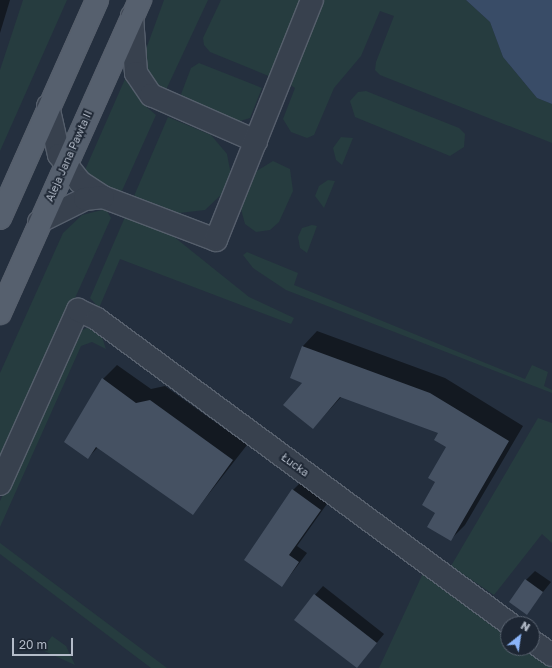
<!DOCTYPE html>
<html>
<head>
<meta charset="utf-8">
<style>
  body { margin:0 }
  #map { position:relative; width:552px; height:668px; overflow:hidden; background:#242f3e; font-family:"Golos Text",sans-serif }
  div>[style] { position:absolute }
  .green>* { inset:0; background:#263c3f }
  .water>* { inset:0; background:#394c67 }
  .shadow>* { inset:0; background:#0007 }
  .building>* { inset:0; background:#455162 }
  .roads { filter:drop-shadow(1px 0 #565f6c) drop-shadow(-1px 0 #565f6c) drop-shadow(0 1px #565f6c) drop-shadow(0 -1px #565f6c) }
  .minor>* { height:22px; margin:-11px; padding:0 11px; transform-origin:11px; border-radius:11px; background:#38414e }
  .major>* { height:22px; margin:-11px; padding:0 11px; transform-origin:11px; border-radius:11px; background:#56606e }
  span { translate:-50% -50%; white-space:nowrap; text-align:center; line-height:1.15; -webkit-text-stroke:3.5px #1d2633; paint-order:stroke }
  .street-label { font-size:11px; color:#b4bcc9 }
  .north { position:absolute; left:500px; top:616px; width:40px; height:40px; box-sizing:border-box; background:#1d2633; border:1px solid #59626f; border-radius:50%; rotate:30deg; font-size:11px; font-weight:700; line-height:16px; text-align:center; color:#b4bcc9 }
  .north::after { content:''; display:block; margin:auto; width:14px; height:18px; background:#8ab4f8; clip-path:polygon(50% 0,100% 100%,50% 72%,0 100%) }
  .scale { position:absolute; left:12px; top:638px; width:61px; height:18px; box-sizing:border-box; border:2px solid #b4bcc9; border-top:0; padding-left:5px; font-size:12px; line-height:14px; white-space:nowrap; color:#b4bcc9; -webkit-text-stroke:3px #1d2633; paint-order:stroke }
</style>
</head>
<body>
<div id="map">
  <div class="green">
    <div style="clip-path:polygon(23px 0,67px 0,0 151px,0 70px)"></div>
    <div style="clip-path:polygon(164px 0,208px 0,165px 92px,146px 72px,145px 52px)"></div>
    <div style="clip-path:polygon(221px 0,303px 0,271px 77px,210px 52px,204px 45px,203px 38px)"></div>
    <div style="clip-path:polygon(323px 0,466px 0,490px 22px,503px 57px,537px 98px,552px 104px,552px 143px,380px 75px,375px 70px,376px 62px,394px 16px,380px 11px,361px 56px,334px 88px,314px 135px,307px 138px,291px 132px,283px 119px,295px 88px,289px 84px)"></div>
    <div style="clip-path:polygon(199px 63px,262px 88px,250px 118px,237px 122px,180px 97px,191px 68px)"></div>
    <div style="clip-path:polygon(125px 79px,142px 103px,156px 115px,121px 193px,92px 180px,85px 170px)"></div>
    <div style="clip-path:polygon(366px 91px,459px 128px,465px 134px,464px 147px,450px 156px,355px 117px,350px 101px,358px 92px)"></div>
    <div style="clip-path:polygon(168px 117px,211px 135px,227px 154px,231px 175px,223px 193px,205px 210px,179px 213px,134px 196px)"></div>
    <div style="clip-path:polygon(341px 137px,353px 138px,342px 165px,336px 160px,333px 148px)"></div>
    <div style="clip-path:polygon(273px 161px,290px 169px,293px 191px,279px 222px,270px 230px,256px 232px,245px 224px,241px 209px,255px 172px)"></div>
    <div style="clip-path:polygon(328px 180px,335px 181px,324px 208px,315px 196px,319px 186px)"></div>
    <div style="clip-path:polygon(106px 209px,111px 218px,0 465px,0 373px,63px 233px,82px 215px)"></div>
    <div style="clip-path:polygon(125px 217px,173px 236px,249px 297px,294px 318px,291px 324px,120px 259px,99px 308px,90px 298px)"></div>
    <div style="clip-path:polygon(312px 225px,317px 226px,307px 253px,300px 248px,298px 237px,302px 228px)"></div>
    <div style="clip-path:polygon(247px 252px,298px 273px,294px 285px,525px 379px,532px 365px,548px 372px,544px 386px,552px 390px,552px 393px,286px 290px,253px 268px,243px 255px)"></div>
    <div style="clip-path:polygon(90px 326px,101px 334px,106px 349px,92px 342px,81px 346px,0 527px,0 501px,74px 335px)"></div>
    <div style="clip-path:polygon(538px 418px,552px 423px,552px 543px,542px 534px,494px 595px,451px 566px)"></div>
    <div style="clip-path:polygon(0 543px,167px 668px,151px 668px,0 554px)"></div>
    <div style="clip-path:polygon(424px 571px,508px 632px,508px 648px,531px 648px,552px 663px,552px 668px,379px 668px)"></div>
    <div style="clip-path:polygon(52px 636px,66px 646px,75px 665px,42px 650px)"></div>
  </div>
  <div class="water">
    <div style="clip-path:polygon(466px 0,552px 0,552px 104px,537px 98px,503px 57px,490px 22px)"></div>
  </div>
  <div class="shadow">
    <div style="clip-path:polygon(0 0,10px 0,0 33px)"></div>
    <div style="clip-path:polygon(317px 331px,445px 378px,523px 426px,465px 525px,451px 539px,436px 512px,437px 482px,448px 447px,440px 432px,342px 396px,313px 428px,303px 382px,291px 378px,303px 346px)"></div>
    <div style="clip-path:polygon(117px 365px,151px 389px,165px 386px,247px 445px,193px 514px,98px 447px,88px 458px,103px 379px)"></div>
    <div style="clip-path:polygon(302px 481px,329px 501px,297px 546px,307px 553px,282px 586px,293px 490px)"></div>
    <div style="clip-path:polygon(535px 571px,551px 582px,526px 613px,526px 580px)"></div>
    <div style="clip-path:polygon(323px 586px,384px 634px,357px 667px,315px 595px)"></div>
  </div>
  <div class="building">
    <div style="clip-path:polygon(302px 346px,430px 393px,509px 441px,451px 541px,427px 527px,435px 513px,422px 505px,435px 482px,428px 478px,446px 447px,434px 440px,438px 433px,340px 397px,313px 429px,283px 405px,302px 383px,290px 378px)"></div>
    <div style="clip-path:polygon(102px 378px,136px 403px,150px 400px,233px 460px,193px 515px,96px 447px,88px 459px,64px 442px)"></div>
    <div style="clip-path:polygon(292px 489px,321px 510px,289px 555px,299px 562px,282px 587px,244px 560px)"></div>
    <div style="clip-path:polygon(525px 579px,543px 592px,527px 615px,509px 602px)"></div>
    <div style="clip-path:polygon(314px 594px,377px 643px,357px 668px,294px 620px)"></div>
  </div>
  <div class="roads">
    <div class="minor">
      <div style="left:132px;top:16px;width:57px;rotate:86deg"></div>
      <div style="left:136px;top:73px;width:27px;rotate:56deg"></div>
      <div style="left:151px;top:95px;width:115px;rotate:23.7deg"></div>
      <div style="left:48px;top:106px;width:50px;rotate:77.3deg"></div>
      <div style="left:59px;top:155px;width:34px;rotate:52deg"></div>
      <div style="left:80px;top:182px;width:27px;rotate:33deg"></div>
      <div style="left:103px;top:197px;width:121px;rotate:20.8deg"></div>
      <div style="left:216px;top:240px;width:258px;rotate:-68.2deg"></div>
      <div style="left:39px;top:222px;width:51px;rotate:-26.6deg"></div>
      <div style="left:85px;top:199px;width:18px;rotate:-6deg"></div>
      <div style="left:0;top:484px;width:191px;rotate:-65.9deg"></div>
      <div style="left:78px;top:310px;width:21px;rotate:25deg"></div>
      <div style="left:97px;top:319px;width:513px;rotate:36.45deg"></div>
      <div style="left:532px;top:641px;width:24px;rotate:35deg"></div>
    </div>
    <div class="major">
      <div style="left:0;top:218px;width:239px;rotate:-66deg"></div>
      <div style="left:0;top:313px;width:343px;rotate:-65.9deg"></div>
    </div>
  </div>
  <div class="street-label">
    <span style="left:69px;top:156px;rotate:-66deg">Aleja Jana Pawła II</span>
    <span style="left:295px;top:465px;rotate:36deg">Łucka</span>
  </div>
  <div class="north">N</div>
  <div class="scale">20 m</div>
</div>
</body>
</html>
